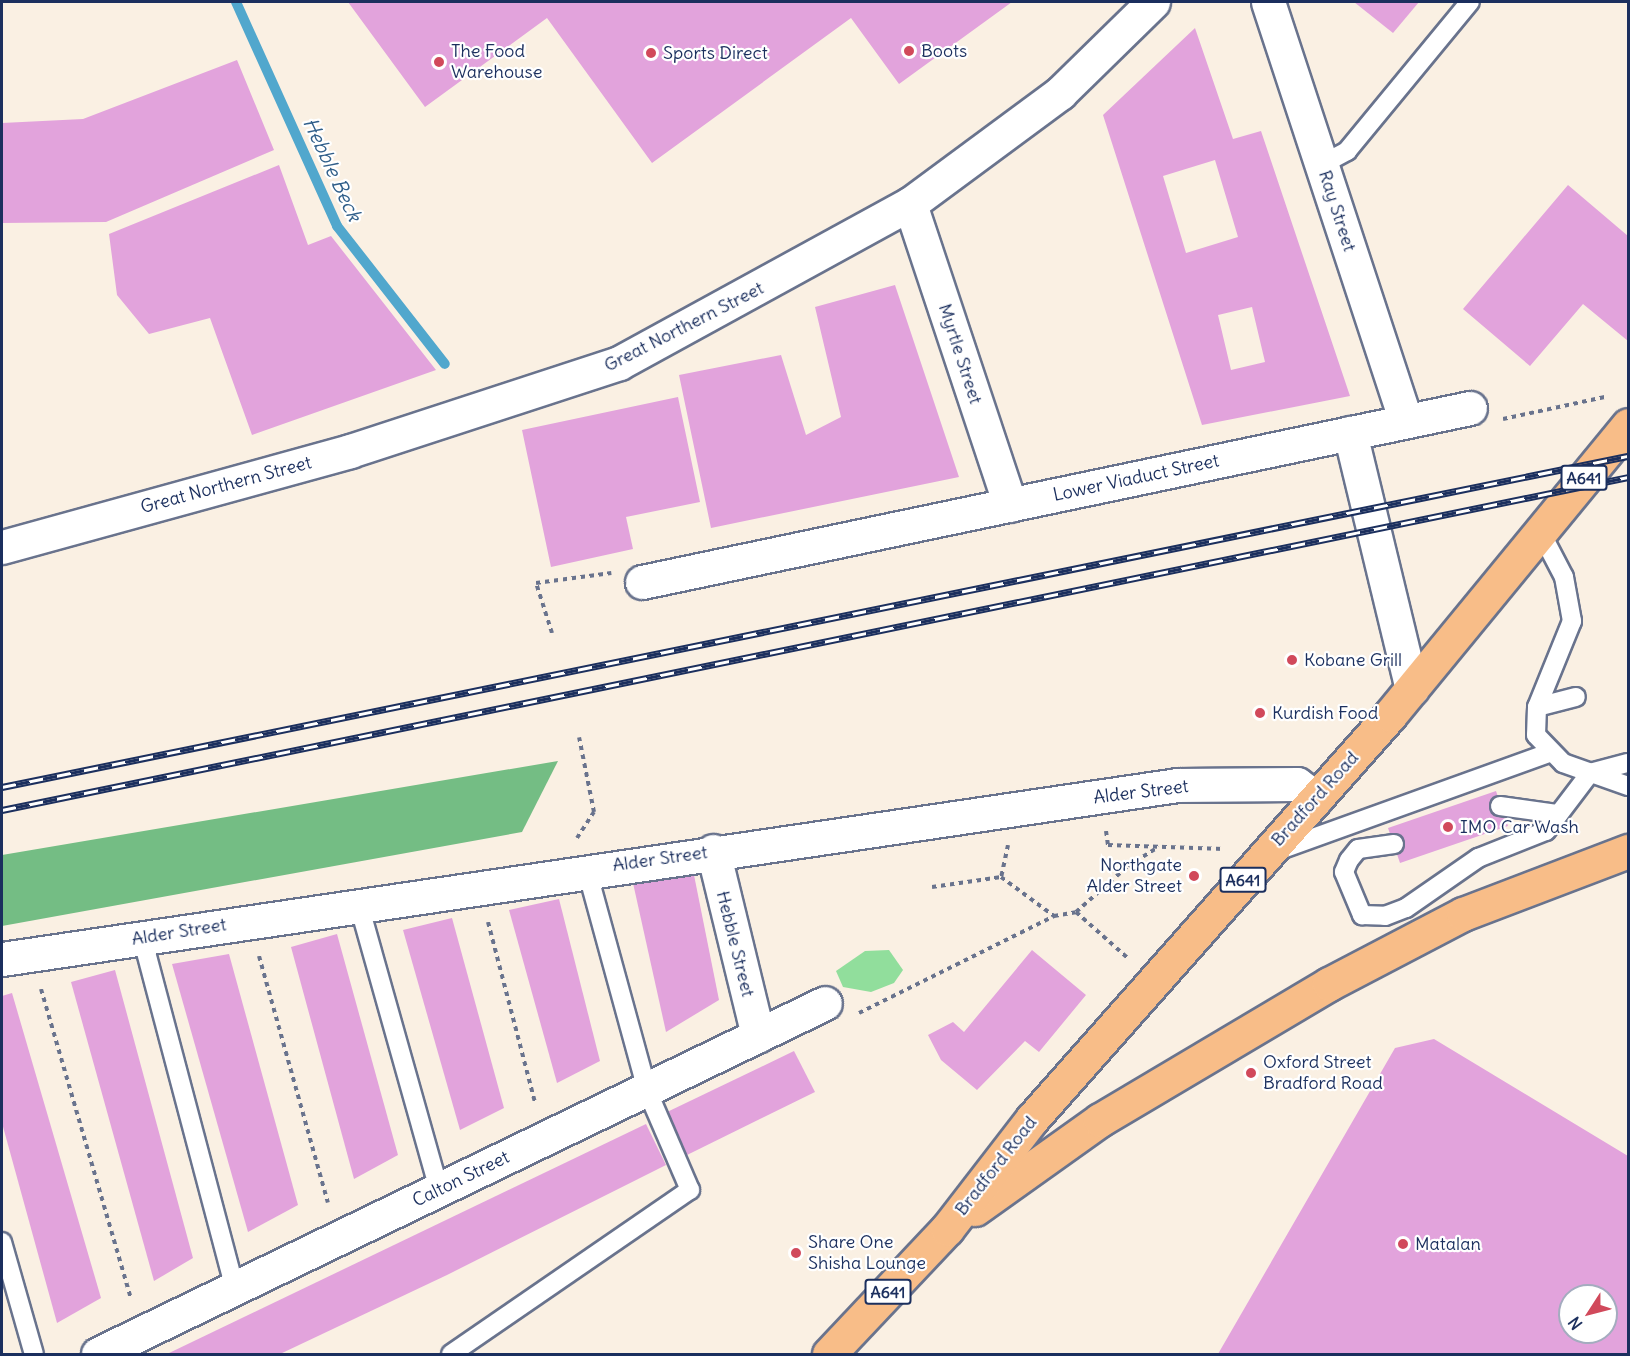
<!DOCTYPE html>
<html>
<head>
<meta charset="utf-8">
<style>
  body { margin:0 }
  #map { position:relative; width:1630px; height:1356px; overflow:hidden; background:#faf0e3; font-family:Delius,sans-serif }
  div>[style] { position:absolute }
  .green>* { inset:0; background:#91de9c }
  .forest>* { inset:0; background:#74bd84 }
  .stream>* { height:10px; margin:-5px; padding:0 5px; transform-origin:5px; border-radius:5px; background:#51a7cd }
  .building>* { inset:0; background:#e2a3dc }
  .path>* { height:4px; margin-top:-2px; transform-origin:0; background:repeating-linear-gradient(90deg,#69738d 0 4.5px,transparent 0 9px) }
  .roads { filter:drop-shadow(2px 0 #69738d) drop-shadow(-2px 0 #69738d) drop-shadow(0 2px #69738d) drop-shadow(0 -2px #69738d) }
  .service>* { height:18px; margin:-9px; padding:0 9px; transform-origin:9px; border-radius:9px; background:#fff }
  .minor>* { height:33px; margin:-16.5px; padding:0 16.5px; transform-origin:16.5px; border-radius:16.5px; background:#fff }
  .primary>* { height:33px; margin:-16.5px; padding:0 16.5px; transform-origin:16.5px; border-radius:16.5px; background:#f8bd88 }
  .rail>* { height:7px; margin-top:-3.5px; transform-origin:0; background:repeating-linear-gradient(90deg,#fff 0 14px,#1b2f5e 0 28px); box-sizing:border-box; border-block:2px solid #1b2f5e }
  .dots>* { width:16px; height:16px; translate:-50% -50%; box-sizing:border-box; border:3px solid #fff; border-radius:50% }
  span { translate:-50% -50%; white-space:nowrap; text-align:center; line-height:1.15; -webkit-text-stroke:4.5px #fff; paint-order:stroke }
  .shield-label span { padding:2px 4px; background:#fff; border:2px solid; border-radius:4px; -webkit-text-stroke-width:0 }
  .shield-label { font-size:16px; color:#1b2f5e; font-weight:700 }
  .poi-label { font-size:18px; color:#1b2f5e }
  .left { translate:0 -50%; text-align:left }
  .right { translate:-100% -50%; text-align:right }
  .street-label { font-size:18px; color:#1b2f5e }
  .water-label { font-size:20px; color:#315f8a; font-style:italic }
  .frame { position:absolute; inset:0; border:3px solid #1b2f5e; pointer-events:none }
  .north { position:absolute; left:1558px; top:1284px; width:60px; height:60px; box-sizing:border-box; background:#fff; border:2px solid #a4acbf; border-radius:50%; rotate:234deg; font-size:16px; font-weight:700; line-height:24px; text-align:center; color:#1b2f5e }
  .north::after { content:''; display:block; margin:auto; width:21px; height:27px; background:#d1495b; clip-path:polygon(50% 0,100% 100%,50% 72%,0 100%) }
</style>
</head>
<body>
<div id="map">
  <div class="green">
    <div style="clip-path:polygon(889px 950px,903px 970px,894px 983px,871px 992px,843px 987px,836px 971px,865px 951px)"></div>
  </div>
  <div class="forest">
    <div style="clip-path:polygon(558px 761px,522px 832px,2px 926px,2px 855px)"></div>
  </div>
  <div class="stream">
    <div style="left:236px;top:2px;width:246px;rotate:65.7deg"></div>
    <div style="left:337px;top:226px;width:175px;rotate:52deg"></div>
  </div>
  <div class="building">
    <div style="clip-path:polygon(348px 2px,1012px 2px,899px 84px,851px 18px,652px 163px,547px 18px,425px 107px)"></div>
    <div style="clip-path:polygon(1354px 2px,1419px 2px,1393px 33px)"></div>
    <div style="clip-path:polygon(evenodd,1195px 28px,1233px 139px,1261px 131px,1350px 396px,1202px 425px,1103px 115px,1195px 28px,1215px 160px,1238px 237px,1186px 253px,1163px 176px,1215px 160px,1195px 28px,1252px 307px,1265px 362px,1231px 370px,1218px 315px,1252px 307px)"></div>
    <div style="clip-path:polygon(237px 60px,274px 150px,106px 222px,2px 223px,2px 123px,83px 119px)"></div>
    <div style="clip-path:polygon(279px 165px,308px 245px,331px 236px,436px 370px,252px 435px,210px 318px,149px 334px,117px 295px,109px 234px)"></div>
    <div style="clip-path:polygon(1568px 185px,1628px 236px,1628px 341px,1583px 304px,1530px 366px,1463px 309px)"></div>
    <div style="clip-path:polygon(895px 285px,959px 477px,711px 528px,679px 375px,781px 355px,806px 435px,841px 417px,815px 307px)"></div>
    <div style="clip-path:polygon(678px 397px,700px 502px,626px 517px,633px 549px,551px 567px,522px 430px)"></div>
    <div style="clip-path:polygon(1496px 791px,1508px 826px,1400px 863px,1388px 828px)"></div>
    <div style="clip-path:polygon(693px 870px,719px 1000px,666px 1032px,633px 883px)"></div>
    <div style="clip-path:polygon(559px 899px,600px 1061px,557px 1083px,509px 910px)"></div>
    <div style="clip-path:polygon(452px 918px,504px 1108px,460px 1130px,403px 930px)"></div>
    <div style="clip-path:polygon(337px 934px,398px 1155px,354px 1179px,291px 947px)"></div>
    <div style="clip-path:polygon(1032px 950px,1086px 995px,1039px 1052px,1025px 1041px,977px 1090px,941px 1060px,928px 1035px,953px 1022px,964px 1032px)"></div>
    <div style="clip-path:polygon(229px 954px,298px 1205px,248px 1232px,172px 964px)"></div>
    <div style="clip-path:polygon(115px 970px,193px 1258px,154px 1281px,71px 982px)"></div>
    <div style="clip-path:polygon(12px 993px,101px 1298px,57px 1323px,2px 1123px,2px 996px)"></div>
    <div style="clip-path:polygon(evenodd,1434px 1039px,1628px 1156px,1628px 1354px,1218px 1354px,1395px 1048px,1434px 1039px,1570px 1296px,1606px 1296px,1606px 1332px,1570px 1332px,1570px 1296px)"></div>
    <div style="clip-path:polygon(794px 1051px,815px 1092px,687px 1155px,665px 1113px)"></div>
    <div style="clip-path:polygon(646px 1124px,666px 1165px,447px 1275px,280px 1354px,167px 1354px)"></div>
  </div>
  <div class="path">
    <div style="left:1503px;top:419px;width:104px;rotate:-12.2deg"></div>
    <div style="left:552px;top:633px;width:52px;rotate:-107.7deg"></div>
    <div style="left:536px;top:583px;width:76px;rotate:-7.6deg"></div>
    <div style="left:1106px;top:831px;width:14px;rotate:82deg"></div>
    <div style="left:1108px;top:845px;width:116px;rotate:2deg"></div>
    <div style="left:577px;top:838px;width:31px;rotate:-57deg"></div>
    <div style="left:594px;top:812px;width:76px;rotate:-101.3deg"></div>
    <div style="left:1008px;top:845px;width:33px;rotate:102deg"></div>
    <div style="left:1001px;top:877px;width:66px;rotate:36.3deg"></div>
    <div style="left:932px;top:887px;width:70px;rotate:-8.2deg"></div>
    <div style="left:1076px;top:912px;width:71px;rotate:41.6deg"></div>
    <div style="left:488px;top:922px;width:187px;rotate:75.4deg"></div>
    <div style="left:259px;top:956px;width:256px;rotate:74.4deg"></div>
    <div style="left:41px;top:989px;width:322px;rotate:73.8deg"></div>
    <div style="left:859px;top:1013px;width:218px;rotate:-26.4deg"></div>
    <div style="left:1054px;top:916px;width:22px;rotate:-10deg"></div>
    <div style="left:1076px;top:912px;width:69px;rotate:-41.5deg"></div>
    <div style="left:1128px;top:866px;width:36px;rotate:-32deg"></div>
  </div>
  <div class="roads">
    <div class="service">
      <div style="left:1321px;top:165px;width:30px;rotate:-28deg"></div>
      <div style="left:1347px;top:151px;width:193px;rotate:-50.5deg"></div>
      <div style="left:1540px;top:531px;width:52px;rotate:62.4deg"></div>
      <div style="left:1564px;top:577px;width:45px;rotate:79.7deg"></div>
      <div style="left:1572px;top:621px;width:93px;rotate:112.1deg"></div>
      <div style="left:1537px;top:707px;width:28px;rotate:92deg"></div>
      <div style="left:1536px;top:735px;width:39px;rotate:46deg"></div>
      <div style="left:1563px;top:763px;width:69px;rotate:19.5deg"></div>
      <div style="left:1537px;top:707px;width:40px;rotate:-14.4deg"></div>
      <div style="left:1500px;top:806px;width:59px;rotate:7.9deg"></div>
      <div style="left:1394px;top:844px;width:36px;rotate:172deg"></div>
      <div style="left:1358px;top:849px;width:14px;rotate:129deg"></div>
      <div style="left:1349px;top:860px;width:13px;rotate:113deg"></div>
      <div style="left:1344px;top:872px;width:47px;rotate:67.3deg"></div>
      <div style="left:1362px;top:915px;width:23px;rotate:2deg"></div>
      <div style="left:1385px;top:916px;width:22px;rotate:-21deg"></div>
      <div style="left:1406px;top:908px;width:88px;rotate:-34.8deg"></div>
      <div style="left:1478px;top:858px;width:73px;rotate:-21.7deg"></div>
      <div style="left:1546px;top:831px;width:73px;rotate:-52.8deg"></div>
      <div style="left:1590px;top:773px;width:39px;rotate:-15deg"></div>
      <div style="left:1274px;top:852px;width:292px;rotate:-19.8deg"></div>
      <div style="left:359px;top:905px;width:296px;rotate:74.3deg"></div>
      <div style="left:142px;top:937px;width:363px;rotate:75.2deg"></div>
      <div style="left:2px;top:1242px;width:116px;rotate:74.1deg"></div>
      <div style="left:451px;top:1354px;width:290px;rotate:-34.5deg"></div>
      <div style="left:690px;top:1190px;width:109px;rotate:-113.3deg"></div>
      <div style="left:647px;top:1090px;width:228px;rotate:-105.3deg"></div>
    </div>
    <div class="minor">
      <div style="left:1268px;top:2px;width:441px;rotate:71.8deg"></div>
      <div style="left:910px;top:204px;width:317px;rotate:71.6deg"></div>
      <div style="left:1350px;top:433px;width:263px;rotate:76.4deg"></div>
      <div style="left:2px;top:547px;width:361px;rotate:-15.4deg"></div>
      <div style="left:350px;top:451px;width:283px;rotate:-18.1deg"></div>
      <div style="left:619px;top:363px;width:332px;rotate:-28.7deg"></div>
      <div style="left:910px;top:204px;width:187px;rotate:-36.5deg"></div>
      <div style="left:1060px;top:93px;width:130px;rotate:-44.4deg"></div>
      <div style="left:642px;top:582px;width:846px;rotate:-11.87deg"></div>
      <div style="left:713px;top:851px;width:190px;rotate:76.3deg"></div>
      <div style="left:2px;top:959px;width:1188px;rotate:-8.42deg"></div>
      <div style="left:1177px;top:785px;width:120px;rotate:-0.5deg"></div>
      <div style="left:1297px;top:784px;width:24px;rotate:36deg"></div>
      <div style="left:98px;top:1354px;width:807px;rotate:-25.77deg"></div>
    </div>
    <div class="primary">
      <div style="left:975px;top:1209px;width:153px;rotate:-35.5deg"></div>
      <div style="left:1100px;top:1120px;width:266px;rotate:-30.7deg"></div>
      <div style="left:1329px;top:984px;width:151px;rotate:-27.6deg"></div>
      <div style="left:1463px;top:914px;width:177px;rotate:-20.9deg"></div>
      <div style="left:829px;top:1354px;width:172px;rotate:-46.7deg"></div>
      <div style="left:947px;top:1229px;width:139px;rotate:-52.3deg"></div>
      <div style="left:1032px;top:1119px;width:540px;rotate:-48.45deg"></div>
      <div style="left:1390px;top:715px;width:375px;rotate:-50.6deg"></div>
    </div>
  </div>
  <div class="rail">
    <div style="left:2px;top:787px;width:1659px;rotate:-11.51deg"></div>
    <div style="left:2px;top:810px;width:1660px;rotate:-11.57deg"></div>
  </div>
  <div class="dots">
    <div style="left:909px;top:51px;background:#d1495b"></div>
    <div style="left:651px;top:53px;background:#d1495b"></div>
    <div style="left:439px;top:62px;background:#d1495b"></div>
    <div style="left:1292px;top:660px;background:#d1495b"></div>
    <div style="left:1260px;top:713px;background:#d1495b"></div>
    <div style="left:1448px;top:827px;background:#d1495b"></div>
    <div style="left:1194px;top:876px;background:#d1495b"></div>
    <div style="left:1251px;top:1073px;background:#d1495b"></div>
    <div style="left:1403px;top:1244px;background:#d1495b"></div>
    <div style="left:796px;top:1253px;background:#d1495b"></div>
  </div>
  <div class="shield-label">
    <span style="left:1584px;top:478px">A641</span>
    <span style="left:1243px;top:880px">A641</span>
    <span style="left:888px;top:1292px">A641</span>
  </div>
  <div class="poi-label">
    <span class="left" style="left:921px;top:51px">Boots</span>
    <span class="left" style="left:451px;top:62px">The Food<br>Warehouse</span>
    <span class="left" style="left:663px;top:53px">Sports Direct</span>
    <span class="left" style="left:1304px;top:660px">Kobane Grill</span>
    <span class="left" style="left:1272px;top:713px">Kurdish Food</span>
    <span class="left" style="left:1460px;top:827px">IMO Car Wash</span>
    <span class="right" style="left:1182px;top:876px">Northgate<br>Alder Street</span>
    <span class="left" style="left:1263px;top:1073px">Oxford Street<br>Bradford Road</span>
    <span class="left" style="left:808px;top:1253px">Share One<br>Shisha Lounge</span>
    <span class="left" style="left:1415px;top:1244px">Matalan</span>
  </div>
  <div class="street-label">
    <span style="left:1337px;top:211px;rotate:72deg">Ray Street</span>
    <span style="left:684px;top:327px;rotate:-27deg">Great Northern Street</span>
    <span style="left:960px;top:354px;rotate:72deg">Myrtle Street</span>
    <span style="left:1136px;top:478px;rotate:-12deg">Lower Viaduct Street</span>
    <span style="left:226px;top:485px;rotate:-15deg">Great Northern Street</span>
    <span style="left:1141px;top:792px;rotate:-7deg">Alder Street</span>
    <span style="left:1315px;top:799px;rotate:-48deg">Bradford Road</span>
    <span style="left:660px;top:859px;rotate:-8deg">Alder Street</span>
    <span style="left:179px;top:932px;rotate:-9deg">Alder Street</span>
    <span style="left:735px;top:944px;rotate:76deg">Hebble Street</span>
    <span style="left:996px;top:1166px;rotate:-52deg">Bradford Road</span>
    <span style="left:461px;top:1179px;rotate:-26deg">Calton Street</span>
  </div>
  <div class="water-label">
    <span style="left:333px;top:169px;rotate:65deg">Hebble Beck</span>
  </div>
  <div class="frame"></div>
  <div class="north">N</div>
</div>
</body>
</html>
